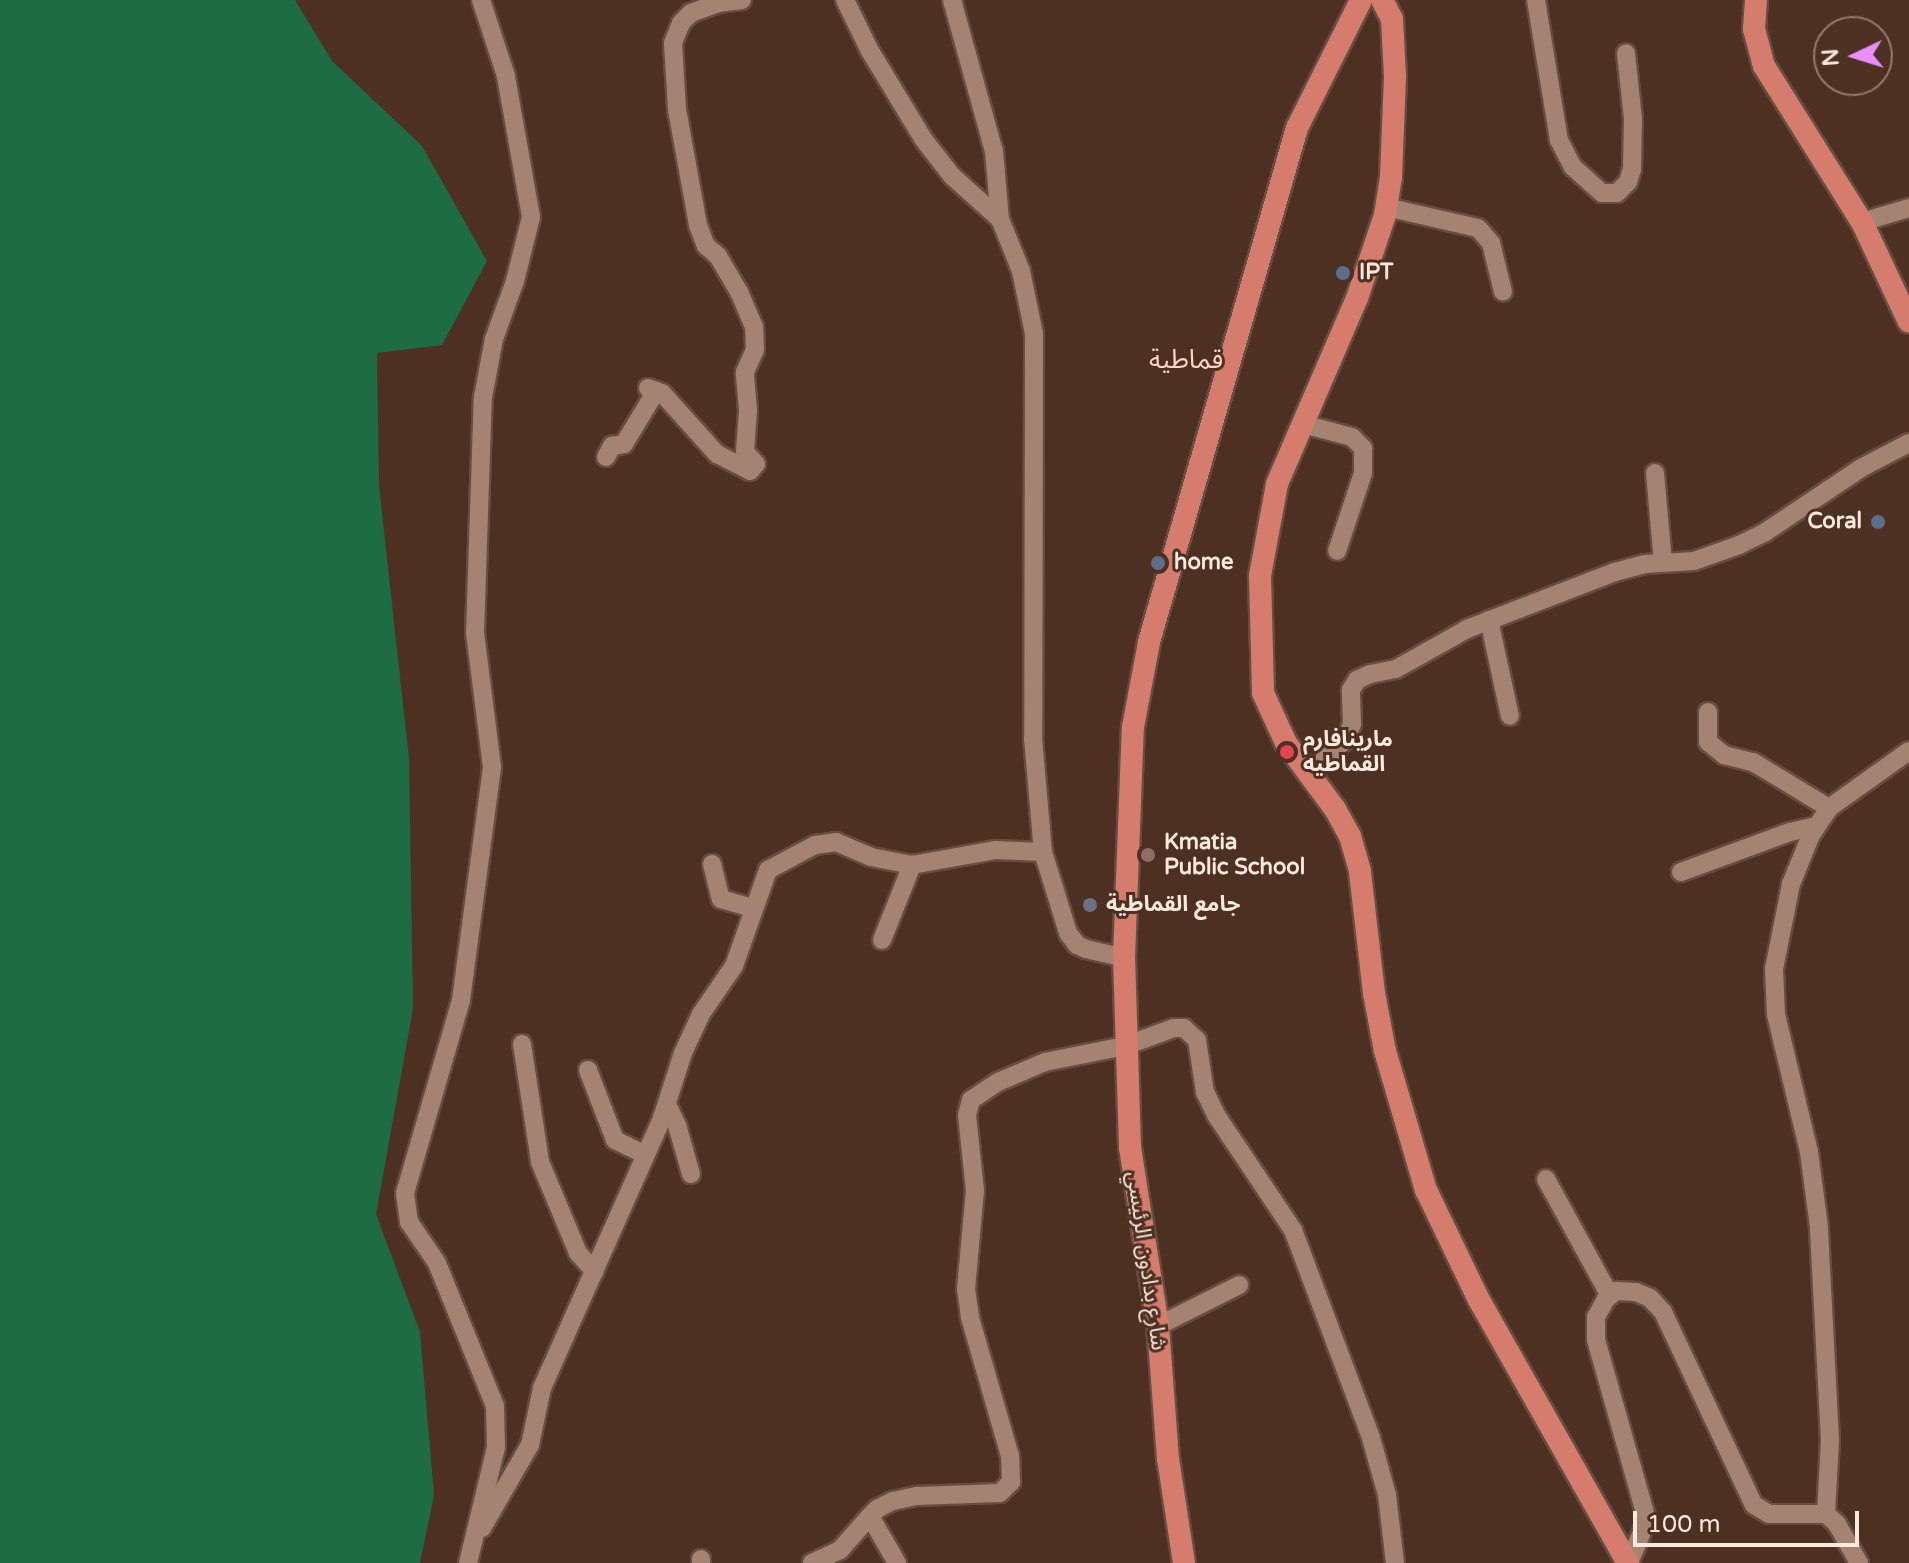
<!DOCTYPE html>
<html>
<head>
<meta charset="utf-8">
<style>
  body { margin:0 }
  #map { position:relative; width:1909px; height:1563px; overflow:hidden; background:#4d3022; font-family:"Varela Round","Noto Sans Arabic",sans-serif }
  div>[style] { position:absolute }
  .green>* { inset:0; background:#1d6c43 }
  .roads { filter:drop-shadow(2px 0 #664d41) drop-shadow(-2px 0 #664d41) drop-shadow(0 2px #664d41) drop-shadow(0 -2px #664d41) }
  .minor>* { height:18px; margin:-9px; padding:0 9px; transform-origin:9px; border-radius:9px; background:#a48372 }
  .major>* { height:22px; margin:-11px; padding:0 11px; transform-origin:11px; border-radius:11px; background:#d57c6d }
  .dots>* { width:22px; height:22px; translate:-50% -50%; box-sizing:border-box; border:4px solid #4d3022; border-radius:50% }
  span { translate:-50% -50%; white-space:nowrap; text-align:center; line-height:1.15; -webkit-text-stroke:6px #4d3022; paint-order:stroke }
  .poi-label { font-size:22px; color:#fbe8df; font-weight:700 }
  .left { translate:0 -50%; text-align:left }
  .right { translate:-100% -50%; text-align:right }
  .street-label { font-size:22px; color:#fbe8df }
  .quarter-label { font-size:26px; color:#fbd5c4 }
  .north { position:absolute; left:1813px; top:16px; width:80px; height:80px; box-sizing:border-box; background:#4d3022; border:2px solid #937a6e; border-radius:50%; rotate:266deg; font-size:22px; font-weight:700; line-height:32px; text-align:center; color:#fbe8df }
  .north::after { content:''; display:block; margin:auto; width:28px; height:36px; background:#ea8dfd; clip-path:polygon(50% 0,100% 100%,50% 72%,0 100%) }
  .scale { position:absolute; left:1633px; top:1511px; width:226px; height:36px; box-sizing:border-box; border:4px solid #fbe8df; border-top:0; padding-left:10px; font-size:24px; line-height:28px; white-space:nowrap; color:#fbe8df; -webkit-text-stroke:6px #4d3022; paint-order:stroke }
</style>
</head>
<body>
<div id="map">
  <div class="green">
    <div style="clip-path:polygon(0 0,295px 0,332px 61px,422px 146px,487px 261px,442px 345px,377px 353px,379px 486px,409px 758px,413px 1009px,376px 1214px,420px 1332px,434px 1495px,420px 1563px,0 1563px)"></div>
  </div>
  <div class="roads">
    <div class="minor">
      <div style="left:711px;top:0;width:8px;rotate:23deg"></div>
      <div style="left:718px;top:3px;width:24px;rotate:-7deg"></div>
      <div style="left:845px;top:0;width:57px;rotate:63.9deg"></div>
      <div style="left:870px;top:51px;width:104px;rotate:58.8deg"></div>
      <div style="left:924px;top:140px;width:46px;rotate:52.1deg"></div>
      <div style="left:952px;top:176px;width:64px;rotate:41.9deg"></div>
      <div style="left:952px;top:0;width:157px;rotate:74.5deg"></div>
      <div style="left:994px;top:151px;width:68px;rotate:85deg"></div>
      <div style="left:1000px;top:219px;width:56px;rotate:68deg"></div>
      <div style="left:1021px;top:271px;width:64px;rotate:78.3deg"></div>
      <div style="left:1034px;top:334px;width:404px;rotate:90.1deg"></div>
      <div style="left:1033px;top:738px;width:114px;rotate:85deg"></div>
      <div style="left:1043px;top:852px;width:85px;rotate:72.8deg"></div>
      <div style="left:1068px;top:933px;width:15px;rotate:53deg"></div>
      <div style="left:1077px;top:945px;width:10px;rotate:24deg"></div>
      <div style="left:1086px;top:949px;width:39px;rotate:13deg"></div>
      <div style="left:1536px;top:0;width:142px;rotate:80.7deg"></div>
      <div style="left:1559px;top:140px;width:30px;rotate:63deg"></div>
      <div style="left:1573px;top:167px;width:39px;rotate:42deg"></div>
      <div style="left:1602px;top:193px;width:15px"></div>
      <div style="left:1617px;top:193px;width:16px;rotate:-45deg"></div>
      <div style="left:1628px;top:182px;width:14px;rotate:-73deg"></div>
      <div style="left:1632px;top:169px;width:50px;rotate:-88.9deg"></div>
      <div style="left:1633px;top:119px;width:66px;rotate:-96.1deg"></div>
      <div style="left:1386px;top:207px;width:94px;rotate:12.9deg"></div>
      <div style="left:1478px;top:228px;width:20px;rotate:49deg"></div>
      <div style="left:1491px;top:243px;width:50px;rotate:76.2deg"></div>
      <div style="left:1862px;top:222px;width:49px;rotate:-16.6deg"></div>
      <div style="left:648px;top:388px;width:15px;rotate:20deg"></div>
      <div style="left:662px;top:393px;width:82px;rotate:48deg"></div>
      <div style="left:717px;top:454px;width:37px;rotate:27deg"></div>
      <div style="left:750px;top:471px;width:9px;rotate:-49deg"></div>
      <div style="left:756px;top:464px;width:16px;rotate:-133deg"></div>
      <div style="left:745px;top:452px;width:42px;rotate:-85.9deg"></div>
      <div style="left:748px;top:410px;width:38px;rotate:-95deg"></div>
      <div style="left:745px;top:372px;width:24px;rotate:-66deg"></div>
      <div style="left:755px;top:350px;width:23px;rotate:-92deg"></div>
      <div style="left:754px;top:327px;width:38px;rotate:-113deg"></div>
      <div style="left:739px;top:292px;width:42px;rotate:-120.3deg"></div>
      <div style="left:718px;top:256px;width:16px;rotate:-140deg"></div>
      <div style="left:706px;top:246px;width:22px;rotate:-111deg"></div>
      <div style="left:698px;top:225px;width:117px;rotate:-100.3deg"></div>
      <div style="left:677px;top:110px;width:67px;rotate:-93.4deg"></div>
      <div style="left:673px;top:43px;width:22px;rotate:-68deg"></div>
      <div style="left:681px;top:23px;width:14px;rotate:-45deg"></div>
      <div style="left:691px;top:13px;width:29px;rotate:-20deg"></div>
      <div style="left:1303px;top:424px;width:51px;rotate:14.9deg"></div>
      <div style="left:1352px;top:437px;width:16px;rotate:45deg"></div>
      <div style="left:1363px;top:448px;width:25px;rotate:90deg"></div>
      <div style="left:1363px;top:473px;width:82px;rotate:108.4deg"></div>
      <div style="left:606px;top:457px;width:13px;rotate:-61deg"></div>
      <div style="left:612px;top:446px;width:12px;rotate:-9deg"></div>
      <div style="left:624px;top:444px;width:62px;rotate:-58.9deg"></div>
      <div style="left:1655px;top:473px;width:90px;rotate:84.9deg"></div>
      <div style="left:1489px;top:620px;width:98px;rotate:77.7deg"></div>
      <div style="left:1708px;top:712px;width:30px;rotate:90deg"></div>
      <div style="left:1708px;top:742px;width:21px;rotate:39deg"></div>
      <div style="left:1724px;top:755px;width:30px;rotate:14deg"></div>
      <div style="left:1753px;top:762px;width:89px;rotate:31.2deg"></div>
      <div style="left:1310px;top:773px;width:50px;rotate:-43.4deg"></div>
      <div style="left:1346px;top:739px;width:16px;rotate:-68deg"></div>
      <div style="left:1352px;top:724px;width:34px;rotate:-92deg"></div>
      <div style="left:1351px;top:690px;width:12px;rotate:-59deg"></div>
      <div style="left:1357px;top:680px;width:14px;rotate:-25deg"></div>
      <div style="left:1370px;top:674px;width:26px;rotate:-11deg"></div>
      <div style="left:1396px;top:669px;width:81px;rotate:-29.4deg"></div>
      <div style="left:1467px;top:629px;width:159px;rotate:-21.1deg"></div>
      <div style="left:1615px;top:572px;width:31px;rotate:-15deg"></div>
      <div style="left:1645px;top:564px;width:49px;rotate:-3.5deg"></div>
      <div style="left:1694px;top:561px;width:48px;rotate:-19.6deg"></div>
      <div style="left:1739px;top:545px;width:28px;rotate:-26deg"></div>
      <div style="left:1764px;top:533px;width:117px;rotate:-33.8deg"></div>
      <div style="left:1861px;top:468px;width:54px;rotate:-27.5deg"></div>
      <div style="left:712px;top:864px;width:36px;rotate:76deg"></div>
      <div style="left:721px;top:899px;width:33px;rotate:16deg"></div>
      <div style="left:1681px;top:872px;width:116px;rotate:-20.2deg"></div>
      <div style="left:1790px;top:832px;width:28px;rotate:-13deg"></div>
      <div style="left:882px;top:940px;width:81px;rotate:-68.2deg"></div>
      <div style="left:522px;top:1044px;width:119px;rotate:81.3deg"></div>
      <div style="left:540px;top:1162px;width:99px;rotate:67.3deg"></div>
      <div style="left:578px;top:1253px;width:25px;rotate:48deg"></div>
      <div style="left:588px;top:1070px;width:75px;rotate:68.9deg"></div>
      <div style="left:615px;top:1140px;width:34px;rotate:26deg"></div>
      <div style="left:667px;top:1104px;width:23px;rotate:65deg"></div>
      <div style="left:677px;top:1125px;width:51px;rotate:74.1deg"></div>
      <div style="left:1546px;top:1179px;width:133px;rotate:61.3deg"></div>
      <div style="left:1158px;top:1326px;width:91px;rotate:-26.8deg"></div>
      <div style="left:1826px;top:1514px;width:74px;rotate:-86.9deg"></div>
      <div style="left:1830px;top:1440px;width:213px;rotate:-93deg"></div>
      <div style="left:1819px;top:1227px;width:76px;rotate:-97.6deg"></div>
      <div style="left:1809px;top:1152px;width:141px;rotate:-103.5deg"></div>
      <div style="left:1776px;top:1015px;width:46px;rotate:-92.5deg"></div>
      <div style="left:1774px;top:969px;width:87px;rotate:-78.7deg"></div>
      <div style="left:1791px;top:884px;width:53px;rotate:-67.8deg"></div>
      <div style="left:1811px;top:835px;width:32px;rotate:-56deg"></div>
      <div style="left:1829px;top:808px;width:98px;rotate:-35.5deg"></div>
      <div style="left:482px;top:1528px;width:96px;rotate:-60deg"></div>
      <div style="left:530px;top:1445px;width:58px;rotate:-78.1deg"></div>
      <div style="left:542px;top:1388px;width:295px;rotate:-66deg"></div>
      <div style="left:662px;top:1118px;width:68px;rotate:-72.1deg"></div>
      <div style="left:683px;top:1053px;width:43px;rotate:-65.2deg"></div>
      <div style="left:701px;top:1014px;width:58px;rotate:-55.5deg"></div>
      <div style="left:734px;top:966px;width:102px;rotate:-70.5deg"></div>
      <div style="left:768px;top:870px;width:53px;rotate:-28deg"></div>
      <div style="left:815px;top:845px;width:21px;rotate:-8deg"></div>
      <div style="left:836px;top:842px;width:38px;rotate:23deg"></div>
      <div style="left:871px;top:857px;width:42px;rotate:11deg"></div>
      <div style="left:912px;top:865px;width:84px;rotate:-10.2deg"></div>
      <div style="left:995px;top:850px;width:48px;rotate:2.4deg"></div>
      <div style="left:468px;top:1563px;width:119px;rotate:-76.4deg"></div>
      <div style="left:496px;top:1447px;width:41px;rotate:-91.4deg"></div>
      <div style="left:495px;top:1406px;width:154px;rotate:-112.1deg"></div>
      <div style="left:437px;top:1263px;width:50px;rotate:-124.3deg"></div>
      <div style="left:409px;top:1222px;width:29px;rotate:-98deg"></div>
      <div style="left:405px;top:1193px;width:201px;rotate:-73.8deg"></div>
      <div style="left:461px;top:1000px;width:235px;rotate:-82.4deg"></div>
      <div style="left:492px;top:767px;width:135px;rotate:-97.2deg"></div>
      <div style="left:475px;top:633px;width:236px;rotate:-88.1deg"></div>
      <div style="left:483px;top:397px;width:59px;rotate:-79.3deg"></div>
      <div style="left:494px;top:339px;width:62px;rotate:-70.1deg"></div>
      <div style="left:515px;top:281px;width:66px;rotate:-76deg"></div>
      <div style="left:531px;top:217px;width:143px;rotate:-100.1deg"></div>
      <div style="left:506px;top:76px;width:80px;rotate:-108.2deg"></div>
      <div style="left:701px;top:1563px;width:4px;rotate:-90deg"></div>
      <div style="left:812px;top:1563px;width:31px;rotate:-25deg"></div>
      <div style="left:840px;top:1550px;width:45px;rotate:-48.6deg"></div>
      <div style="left:897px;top:1563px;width:54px;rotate:-119.9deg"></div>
      <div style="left:870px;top:1516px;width:10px;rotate:-45deg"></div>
      <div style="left:877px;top:1509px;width:18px;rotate:-27deg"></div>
      <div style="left:893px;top:1501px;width:25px;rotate:-12deg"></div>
      <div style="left:917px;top:1496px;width:83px;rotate:-2.1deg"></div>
      <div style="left:1000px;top:1493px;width:16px;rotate:-45deg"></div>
      <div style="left:1011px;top:1482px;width:26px;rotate:-92deg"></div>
      <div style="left:1010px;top:1456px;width:145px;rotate:-106.1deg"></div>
      <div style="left:970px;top:1317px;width:28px;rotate:-98deg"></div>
      <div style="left:966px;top:1289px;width:98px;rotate:-84.8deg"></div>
      <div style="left:975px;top:1191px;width:76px;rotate:-96deg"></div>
      <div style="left:967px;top:1115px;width:16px;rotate:-75deg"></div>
      <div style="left:971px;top:1100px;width:32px;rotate:-34deg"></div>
      <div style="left:998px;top:1082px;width:51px;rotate:-23.1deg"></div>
      <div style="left:1045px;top:1062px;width:82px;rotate:-11.3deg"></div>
      <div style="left:1125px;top:1046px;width:52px;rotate:-20.2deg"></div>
      <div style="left:1174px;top:1028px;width:10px"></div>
      <div style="left:1184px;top:1028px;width:18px;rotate:43deg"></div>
      <div style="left:1197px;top:1040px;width:53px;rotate:81.3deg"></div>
      <div style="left:1205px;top:1092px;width:25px;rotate:64deg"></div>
      <div style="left:1216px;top:1115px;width:138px;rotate:56.2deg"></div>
      <div style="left:1293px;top:1230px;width:222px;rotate:69.4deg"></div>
      <div style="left:1371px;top:1438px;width:59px;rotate:74.3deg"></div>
      <div style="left:1387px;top:1495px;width:68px;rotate:83.3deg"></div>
      <div style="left:1629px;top:1563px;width:47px;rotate:-67.3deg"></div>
      <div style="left:1647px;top:1520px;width:187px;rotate:-105.8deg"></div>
      <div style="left:1596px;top:1340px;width:23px;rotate:-90deg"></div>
      <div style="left:1596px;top:1317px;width:21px;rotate:-61deg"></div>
      <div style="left:1606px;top:1299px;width:13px;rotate:-39deg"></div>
      <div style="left:1616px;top:1291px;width:20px;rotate:3deg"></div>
      <div style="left:1636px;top:1292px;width:15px;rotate:23deg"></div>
      <div style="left:1650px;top:1298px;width:19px;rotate:47deg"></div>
      <div style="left:1663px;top:1312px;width:213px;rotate:64.8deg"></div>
      <div style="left:1754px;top:1505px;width:17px;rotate:31deg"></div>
      <div style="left:1769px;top:1514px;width:57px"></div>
      <div style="left:1826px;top:1514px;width:15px;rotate:42deg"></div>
      <div style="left:1837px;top:1524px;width:45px;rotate:60.6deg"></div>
    </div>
    <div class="major">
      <div style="left:1382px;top:0;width:21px;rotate:62deg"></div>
      <div style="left:1392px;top:19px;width:58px;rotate:87deg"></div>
      <div style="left:1395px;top:77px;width:100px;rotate:92.3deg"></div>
      <div style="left:1391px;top:177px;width:38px;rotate:99deg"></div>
      <div style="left:1385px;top:215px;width:88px;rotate:108.6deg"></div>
      <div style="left:1357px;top:298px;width:202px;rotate:113.3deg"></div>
      <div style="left:1277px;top:484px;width:94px;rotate:100.5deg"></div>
      <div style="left:1260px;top:576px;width:117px;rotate:88.5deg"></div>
      <div style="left:1263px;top:693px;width:55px;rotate:65.3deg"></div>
      <div style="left:1286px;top:743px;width:82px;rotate:53.4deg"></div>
      <div style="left:1335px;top:809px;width:31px;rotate:61deg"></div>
      <div style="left:1350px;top:836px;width:37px;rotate:74deg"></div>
      <div style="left:1360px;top:872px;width:122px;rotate:83.4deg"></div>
      <div style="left:1374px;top:993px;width:59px;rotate:79.3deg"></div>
      <div style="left:1385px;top:1051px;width:145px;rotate:73.6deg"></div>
      <div style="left:1426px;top:1190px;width:122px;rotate:64.3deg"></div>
      <div style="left:1479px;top:1300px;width:302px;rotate:60.5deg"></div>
      <div style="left:1756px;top:0;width:29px;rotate:94deg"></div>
      <div style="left:1754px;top:29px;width:38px;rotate:75deg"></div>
      <div style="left:1764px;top:66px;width:184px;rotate:57.9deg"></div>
      <div style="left:1862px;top:222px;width:110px;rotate:64.8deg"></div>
      <div style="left:1184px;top:1563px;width:105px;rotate:-98.7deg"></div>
      <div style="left:1168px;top:1459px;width:133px;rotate:-94.3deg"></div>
      <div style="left:1158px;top:1326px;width:181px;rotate:-98.9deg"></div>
      <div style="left:1130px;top:1147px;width:189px;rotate:-91.8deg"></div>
      <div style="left:1124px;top:958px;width:231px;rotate:-87.8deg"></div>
      <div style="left:1133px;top:727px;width:86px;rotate:-79.3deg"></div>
      <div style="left:1149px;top:642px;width:535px;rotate:-73.94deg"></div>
      <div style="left:1297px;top:128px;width:143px;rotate:-63.4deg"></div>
    </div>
  </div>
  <div class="dots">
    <div style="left:1343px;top:273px;background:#5c6f8a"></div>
    <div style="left:1878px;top:522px;background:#5c6f8a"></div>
    <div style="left:1158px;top:563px;background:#5c6f8a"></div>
    <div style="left:1287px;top:752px;background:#e0444e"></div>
    <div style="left:1148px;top:855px;background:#8d6e63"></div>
    <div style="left:1090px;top:905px;background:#6b7280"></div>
  </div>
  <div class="poi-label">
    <span class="left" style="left:1359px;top:273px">IPT</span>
    <span class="right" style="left:1862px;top:522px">Coral</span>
    <span class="left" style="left:1174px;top:563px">home</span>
    <span class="left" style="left:1303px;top:752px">مارينافارم<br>القماطيه</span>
    <span class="left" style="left:1164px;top:855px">Kmatia<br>Public School</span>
    <span class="left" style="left:1106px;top:905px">جامع القماطية</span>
  </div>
  <div class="street-label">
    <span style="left:1146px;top:1261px;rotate:82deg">شارع بدادون الرئيسي</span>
  </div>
  <div class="quarter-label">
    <span style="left:1186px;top:360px">قماطية</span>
  </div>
  <div class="north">N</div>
  <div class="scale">100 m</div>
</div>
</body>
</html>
